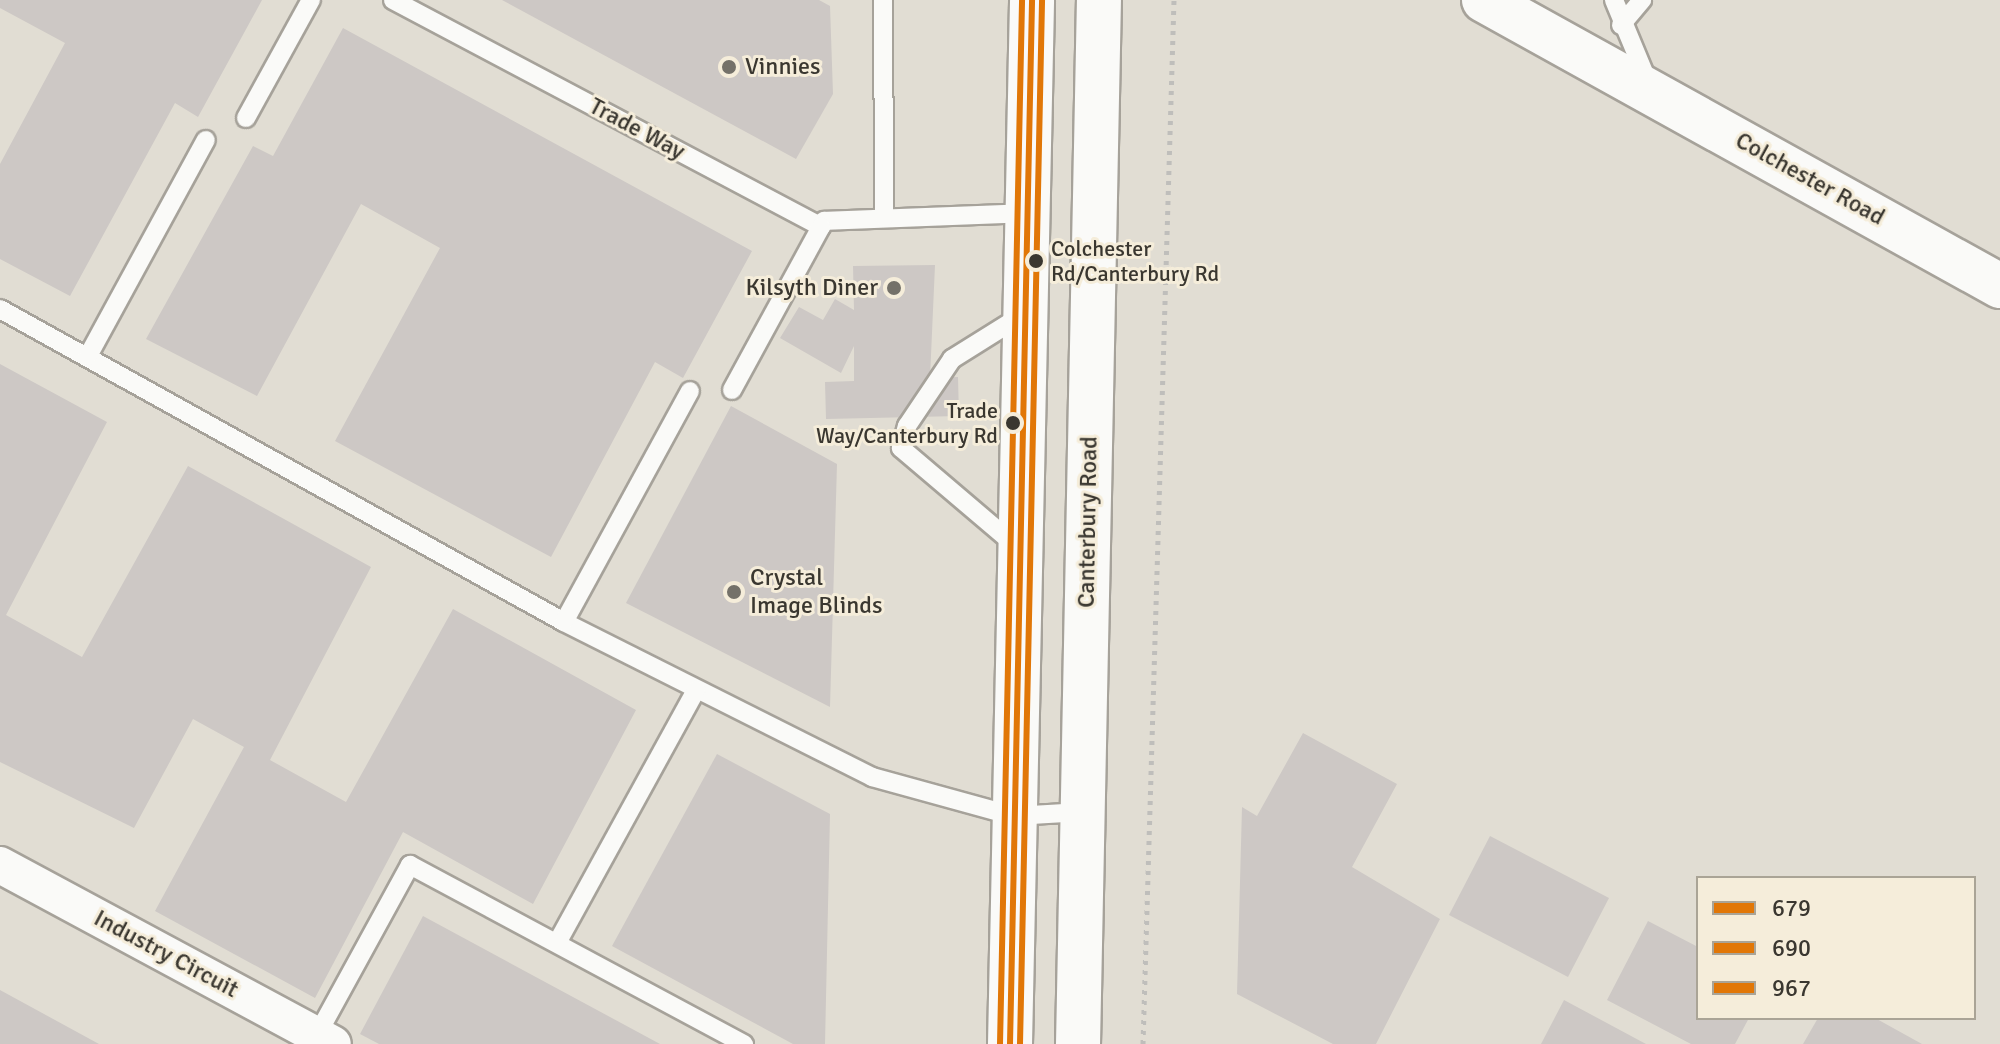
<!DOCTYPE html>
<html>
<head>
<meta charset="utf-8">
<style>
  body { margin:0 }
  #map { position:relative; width:2000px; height:1044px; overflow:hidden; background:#e1ddd3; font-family:Signika,sans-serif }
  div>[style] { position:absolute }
  .building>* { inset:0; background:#cdc8c5 }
  .path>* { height:5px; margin-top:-2.5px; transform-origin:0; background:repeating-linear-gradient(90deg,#bfbebb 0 4px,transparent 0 10px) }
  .roads { filter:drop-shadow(2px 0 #a6a29a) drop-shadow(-2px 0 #a6a29a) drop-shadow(0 2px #a6a29a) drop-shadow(0 -2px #a6a29a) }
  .lane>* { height:18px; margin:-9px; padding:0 9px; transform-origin:9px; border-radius:9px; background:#fafaf8 }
  .street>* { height:36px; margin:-18px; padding:0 18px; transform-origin:18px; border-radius:18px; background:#fafaf8 }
  .secondary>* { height:44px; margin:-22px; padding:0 22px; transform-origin:22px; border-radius:22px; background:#fafaf8 }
  .primary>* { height:44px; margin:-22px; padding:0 22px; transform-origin:22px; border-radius:22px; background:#fafaf8 }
  .bus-1>* { height:6px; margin:-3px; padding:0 3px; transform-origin:3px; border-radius:3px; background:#e17707 }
  .bus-2>* { height:6px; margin:-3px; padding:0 3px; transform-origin:3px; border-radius:3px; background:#e17707 }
  .bus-3>* { height:6px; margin:-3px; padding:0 3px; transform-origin:3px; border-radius:3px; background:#e17707 }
  .dots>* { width:22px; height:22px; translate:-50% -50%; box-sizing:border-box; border:4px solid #f5edda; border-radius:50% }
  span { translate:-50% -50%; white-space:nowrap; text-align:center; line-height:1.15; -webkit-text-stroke:6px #f5edda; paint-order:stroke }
  .bus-label { font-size:22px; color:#3a3730 }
  .left { translate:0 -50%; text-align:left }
  .right { translate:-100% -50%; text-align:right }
  .poi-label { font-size:24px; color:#3a3730 }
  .street-label { font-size:24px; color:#3a3730 }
  .legend { position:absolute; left:1696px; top:876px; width:280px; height:144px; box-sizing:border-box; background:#f5edda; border:2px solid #aaa496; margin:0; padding:10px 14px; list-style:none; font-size:24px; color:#3a3730 }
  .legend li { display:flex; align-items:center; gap:16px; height:40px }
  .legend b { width:40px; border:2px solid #aaa496 }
</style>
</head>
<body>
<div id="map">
  <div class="building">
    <div style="clip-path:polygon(0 0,262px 0,198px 117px,175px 103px,70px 296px,0 259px,0 164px,65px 43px,0 8px)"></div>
    <div style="clip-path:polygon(502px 0,819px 0,830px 6px,833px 94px,796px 159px)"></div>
    <div style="clip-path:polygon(343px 28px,752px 251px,683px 378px,655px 362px,551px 557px,335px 441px,440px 248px,361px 204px,257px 396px,146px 339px,253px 146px,273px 156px)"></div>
    <div style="clip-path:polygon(935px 265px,930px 378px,958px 377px,959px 416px,826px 419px,825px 382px,854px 381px,854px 346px,841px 373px,780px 338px,799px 307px,823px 320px,835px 299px,854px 310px,853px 266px)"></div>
    <div style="clip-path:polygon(0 364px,107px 422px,6px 615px,82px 657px,188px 466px,371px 567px,270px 760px,346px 802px,453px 609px,636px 710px,533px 904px,403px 832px,315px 998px,155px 911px,244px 747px,193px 719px,134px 828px,0 762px)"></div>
    <div style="clip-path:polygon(731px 406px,837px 464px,830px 707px,626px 603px)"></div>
    <div style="clip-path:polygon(1303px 733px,1397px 784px,1352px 867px,1440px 919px,1376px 1044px,1333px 1044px,1237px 994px,1242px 807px,1257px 816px)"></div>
    <div style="clip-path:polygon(717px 754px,830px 814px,825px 1044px,793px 1044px,612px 946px)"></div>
    <div style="clip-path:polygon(1490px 836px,1609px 898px,1568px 977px,1449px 915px)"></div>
    <div style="clip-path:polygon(423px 916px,660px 1044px,379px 1044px,360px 1034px)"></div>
    <div style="clip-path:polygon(1648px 921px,1698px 947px,1698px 1018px,1749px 1018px,1735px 1044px,1691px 1044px,1607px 1000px)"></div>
    <div style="clip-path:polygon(0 990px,99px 1044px,0 1044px)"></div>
    <div style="clip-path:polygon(1564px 1000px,1646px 1044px,1541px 1044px)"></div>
    <div style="clip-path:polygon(1818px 1018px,1875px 1018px,1922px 1044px,1803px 1044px)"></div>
  </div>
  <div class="path">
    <div style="left:1143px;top:1044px;width:1044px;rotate:-88.3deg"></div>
  </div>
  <div class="roads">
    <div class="lane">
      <div style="left:393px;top:0;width:484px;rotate:27.9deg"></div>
      <div style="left:821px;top:227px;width:7px;rotate:-63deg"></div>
      <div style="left:824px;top:221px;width:204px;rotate:-2.2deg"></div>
      <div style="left:883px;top:0;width:217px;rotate:89.7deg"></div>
      <div style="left:1614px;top:0;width:89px;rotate:67.5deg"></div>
      <div style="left:1621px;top:25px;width:33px;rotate:-50deg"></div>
      <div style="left:246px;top:118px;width:135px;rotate:-61.2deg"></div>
      <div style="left:0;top:309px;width:645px;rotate:29.03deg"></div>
      <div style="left:564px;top:622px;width:345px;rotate:26.7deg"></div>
      <div style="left:872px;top:777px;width:147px;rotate:15.4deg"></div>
      <div style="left:1014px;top:816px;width:68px;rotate:-3.4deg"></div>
      <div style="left:88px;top:356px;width:246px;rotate:-61.4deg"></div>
      <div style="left:732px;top:390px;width:186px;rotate:-61.4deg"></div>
      <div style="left:1015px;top:545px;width:150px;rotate:-139.6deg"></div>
      <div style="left:901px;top:448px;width:23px;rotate:-75deg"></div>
      <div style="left:907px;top:426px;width:81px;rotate:-56.1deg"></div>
      <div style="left:952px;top:359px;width:85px;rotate:-32deg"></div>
      <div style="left:564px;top:622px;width:263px;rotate:-61.4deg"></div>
      <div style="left:557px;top:943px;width:289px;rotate:-61.2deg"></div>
      <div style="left:317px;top:1035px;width:194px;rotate:-61.3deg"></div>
      <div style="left:410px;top:865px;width:379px;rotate:28.2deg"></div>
    </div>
    <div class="street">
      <div style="left:0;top:865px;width:378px;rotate:28.3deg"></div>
    </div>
    <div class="secondary">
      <div style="left:1484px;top:0;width:590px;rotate:29deg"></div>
    </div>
    <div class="primary">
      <div style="left:1010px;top:1044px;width:1044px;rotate:-88.79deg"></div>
      <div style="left:1078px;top:1044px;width:1044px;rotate:-88.85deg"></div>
    </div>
  </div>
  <div class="bus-1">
    <div style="left:1010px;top:1044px;width:1044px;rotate:-88.79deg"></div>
  </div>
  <div class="bus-2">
    <div style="left:1020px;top:1044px;width:1044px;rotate:-88.79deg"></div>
  </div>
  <div class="bus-3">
    <div style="left:1000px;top:1044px;width:1044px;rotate:-88.79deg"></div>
  </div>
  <div class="dots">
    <div style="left:729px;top:67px;background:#747169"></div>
    <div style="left:1036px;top:261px;background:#3a3730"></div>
    <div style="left:894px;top:288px;background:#747169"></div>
    <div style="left:1013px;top:423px;background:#3a3730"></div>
    <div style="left:734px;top:592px;background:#747169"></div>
  </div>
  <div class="bus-label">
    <span class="left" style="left:1051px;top:261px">Colchester<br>Rd/Canterbury Rd</span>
    <span class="right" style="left:998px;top:423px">Trade<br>Way/Canterbury Rd</span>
  </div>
  <div class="poi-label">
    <span class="left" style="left:745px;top:67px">Vinnies</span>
    <span class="right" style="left:878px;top:288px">Kilsyth Diner</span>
    <span class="left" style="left:750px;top:592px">Crystal<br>Image Blinds</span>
  </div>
  <div class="street-label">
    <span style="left:637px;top:129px;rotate:28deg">Trade Way</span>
    <span style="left:1810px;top:179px;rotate:29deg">Colchester Road</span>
    <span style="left:1088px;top:522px;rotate:-89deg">Canterbury Road</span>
    <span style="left:166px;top:954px;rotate:28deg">Industry Circuit</span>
  </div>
  <ul class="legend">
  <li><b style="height:10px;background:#e17707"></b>679</li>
  <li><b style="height:10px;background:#e17707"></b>690</li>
  <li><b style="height:10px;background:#e17707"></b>967</li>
  </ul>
</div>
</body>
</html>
